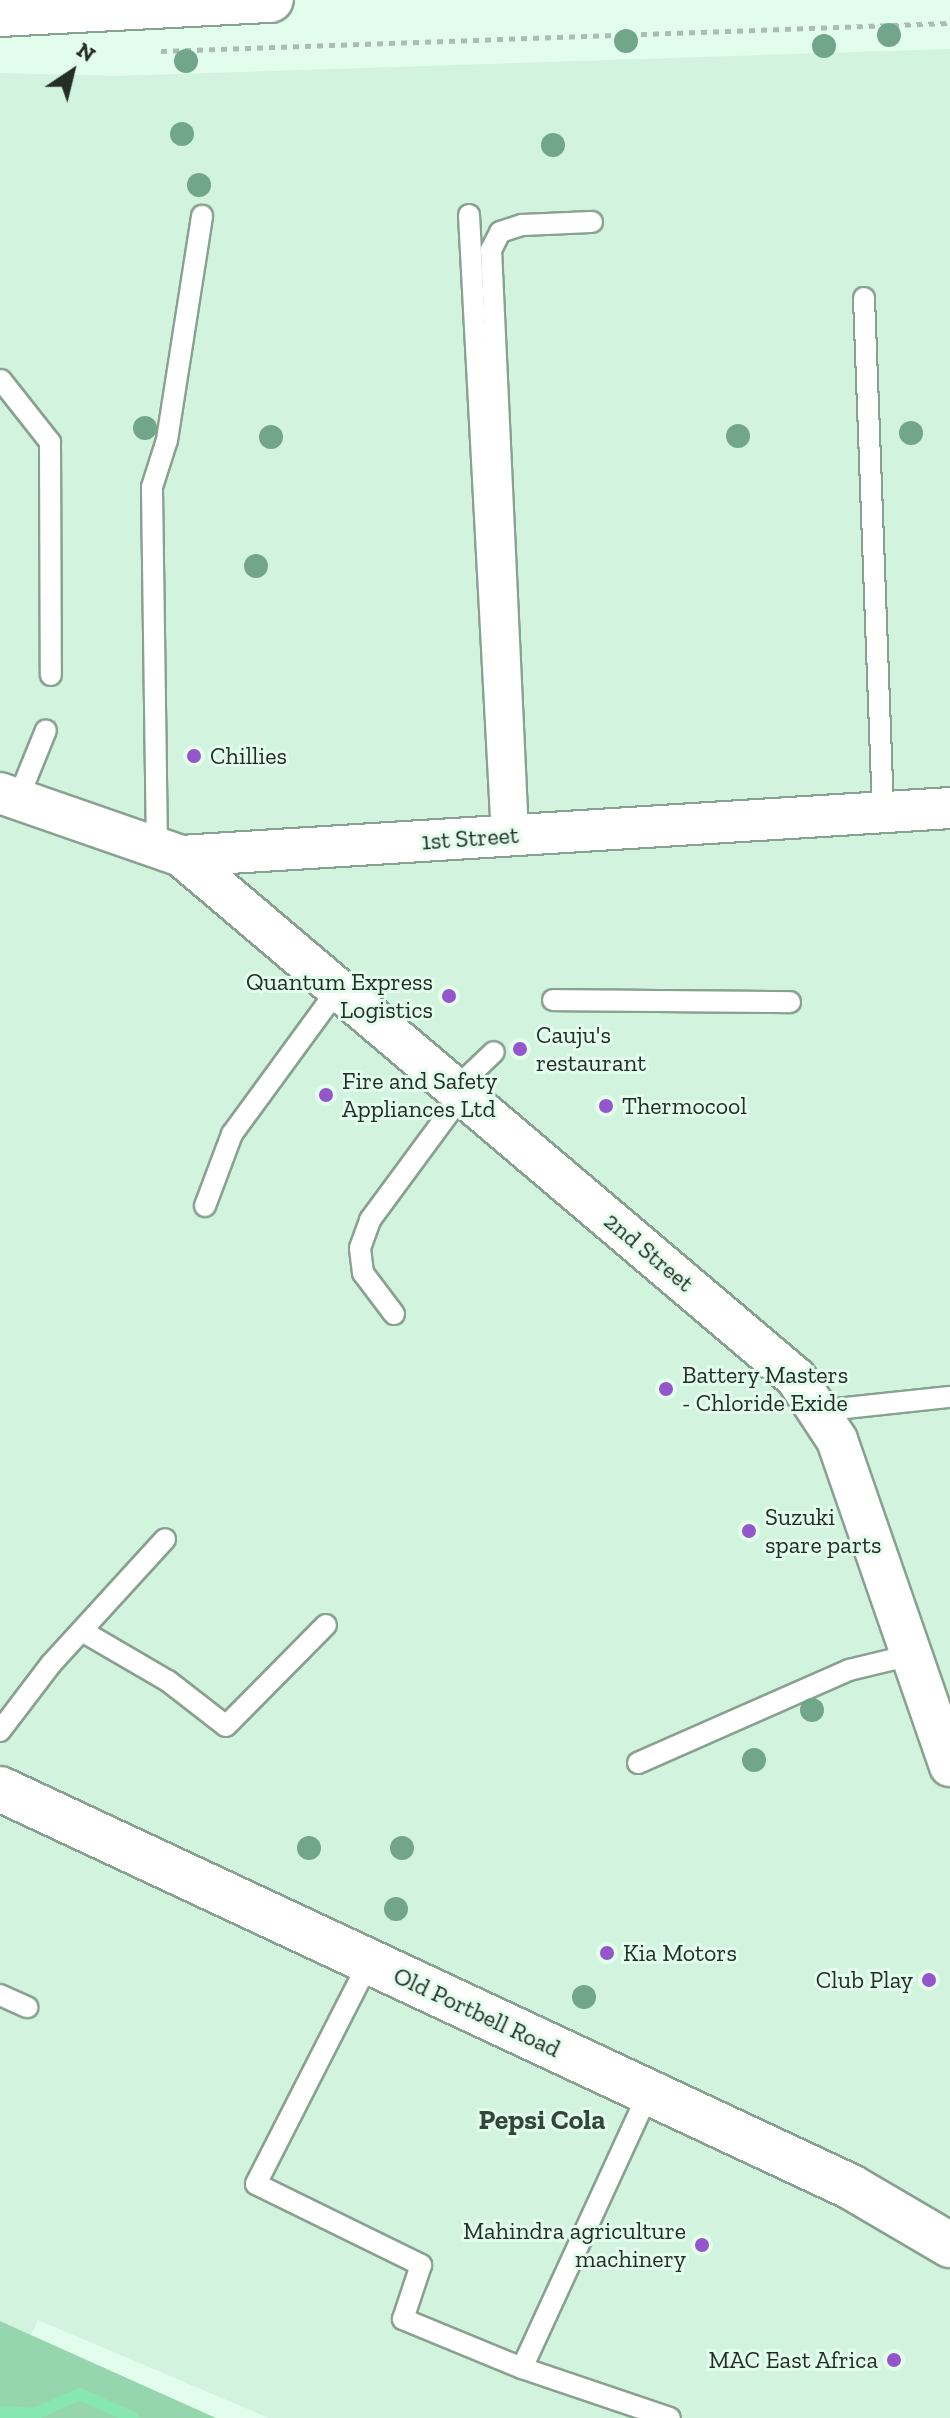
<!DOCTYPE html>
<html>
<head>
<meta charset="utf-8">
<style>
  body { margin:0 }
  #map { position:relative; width:950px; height:2418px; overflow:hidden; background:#e3fdec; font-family:"Zilla Slab",serif }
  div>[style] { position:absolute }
  .built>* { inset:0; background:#d2f3dd }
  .green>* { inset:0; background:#96d6ae }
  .stream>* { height:12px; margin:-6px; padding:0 6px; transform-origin:6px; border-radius:6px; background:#86e8ae }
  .path>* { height:5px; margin-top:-2.5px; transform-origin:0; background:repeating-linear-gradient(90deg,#a9beb0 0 6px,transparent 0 12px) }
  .roads { filter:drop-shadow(2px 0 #89a191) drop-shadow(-2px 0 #89a191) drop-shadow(0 2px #89a191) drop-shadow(0 -2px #89a191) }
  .service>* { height:20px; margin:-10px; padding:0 10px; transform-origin:10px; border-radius:10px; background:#fff }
  .minor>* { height:40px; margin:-20px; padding:0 20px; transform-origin:20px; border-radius:20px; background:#fff }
  .secondary>* { height:44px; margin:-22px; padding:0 22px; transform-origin:22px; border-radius:22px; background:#fff }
  .trunk>* { height:44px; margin:-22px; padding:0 22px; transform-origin:22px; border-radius:22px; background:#fff }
  .trees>* { width:24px; height:24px; margin:-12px; border-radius:50%; background:#72a68a }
  .dots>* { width:22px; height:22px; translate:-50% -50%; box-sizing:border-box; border:4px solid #e3fdec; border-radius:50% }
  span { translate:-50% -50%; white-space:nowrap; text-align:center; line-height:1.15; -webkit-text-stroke:6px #e3fdec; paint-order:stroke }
  .poi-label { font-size:24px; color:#242e27 }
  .left { translate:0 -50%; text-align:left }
  .right { translate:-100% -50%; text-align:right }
  .street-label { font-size:24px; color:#242e27 }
  .quarter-label { font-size:28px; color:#324739; font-weight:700 }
  .north { position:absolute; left:32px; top:32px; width:80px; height:80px; -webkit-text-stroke:6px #e3fdec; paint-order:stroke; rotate:35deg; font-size:22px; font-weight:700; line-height:32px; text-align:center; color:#242e27 }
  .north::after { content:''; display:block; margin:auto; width:28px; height:36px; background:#242e27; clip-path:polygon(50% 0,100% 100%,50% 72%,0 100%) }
</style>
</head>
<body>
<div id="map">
  <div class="built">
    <div style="clip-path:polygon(950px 49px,950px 2418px,269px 2418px,38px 2320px,31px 2335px,0 2321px,0 73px,114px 76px)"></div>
  </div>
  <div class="green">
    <div style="clip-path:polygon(0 2321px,31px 2335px,216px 2418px,0 2418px)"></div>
  </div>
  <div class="stream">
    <div style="left:0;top:2412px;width:35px;rotate:3deg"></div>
    <div style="left:35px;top:2414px;width:49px;rotate:-24deg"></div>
    <div style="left:80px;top:2394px;width:58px;rotate:24.4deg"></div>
  </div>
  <div class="path">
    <div style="left:161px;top:51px;width:789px;rotate:-2.03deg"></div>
  </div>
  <div class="roads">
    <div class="service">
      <div style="left:469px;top:215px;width:622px;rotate:86.96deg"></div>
      <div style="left:864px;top:298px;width:514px;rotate:87.88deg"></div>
      <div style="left:1px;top:380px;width:79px;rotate:51.7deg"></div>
      <div style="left:50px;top:442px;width:233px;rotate:89.8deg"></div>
      <div style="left:18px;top:799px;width:74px;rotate:-67.9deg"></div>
      <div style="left:518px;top:835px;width:586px;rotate:-92.64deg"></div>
      <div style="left:491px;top:250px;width:20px;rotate:-63deg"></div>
      <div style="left:500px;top:232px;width:23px;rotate:-18deg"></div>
      <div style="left:522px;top:225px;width:70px;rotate:-2.5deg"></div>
      <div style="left:157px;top:848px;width:361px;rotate:-90.8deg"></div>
      <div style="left:152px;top:487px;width:49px;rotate:-72.3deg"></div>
      <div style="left:167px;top:440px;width:227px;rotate:-81.1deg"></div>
      <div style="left:553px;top:1000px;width:237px;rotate:0.5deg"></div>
      <div style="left:456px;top:1088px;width:52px;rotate:-43.5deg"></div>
      <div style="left:205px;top:1206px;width:77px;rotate:-69.4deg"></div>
      <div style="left:232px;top:1134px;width:180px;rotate:-53.8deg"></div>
      <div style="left:394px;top:1314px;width:51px;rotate:-127.1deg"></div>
      <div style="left:363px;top:1273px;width:25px;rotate:-97deg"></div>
      <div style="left:360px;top:1248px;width:30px;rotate:-70deg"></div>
      <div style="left:370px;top:1220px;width:157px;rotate:-53.6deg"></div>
      <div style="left:818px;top:1411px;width:133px;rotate:-6.1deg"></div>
      <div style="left:82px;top:1631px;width:99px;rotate:30.2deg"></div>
      <div style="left:168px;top:1681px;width:73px;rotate:37.8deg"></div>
      <div style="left:226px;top:1726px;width:142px;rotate:-45.3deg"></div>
      <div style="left:0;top:1731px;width:84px;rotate:-52.7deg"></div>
      <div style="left:51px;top:1664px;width:169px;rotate:-47.6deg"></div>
      <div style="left:638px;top:1763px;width:231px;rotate:-23.8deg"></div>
      <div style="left:849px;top:1670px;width:64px;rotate:-13.6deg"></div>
      <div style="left:369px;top:1962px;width:249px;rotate:117deg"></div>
      <div style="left:256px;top:2184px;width:184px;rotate:26.1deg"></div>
      <div style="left:421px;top:2265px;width:57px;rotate:108.4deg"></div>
      <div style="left:403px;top:2319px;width:129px;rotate:22.4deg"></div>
      <div style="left:522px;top:2368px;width:156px;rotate:18.7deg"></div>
      <div style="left:0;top:1995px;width:30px;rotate:24deg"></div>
      <div style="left:522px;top:2368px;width:304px;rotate:-65.3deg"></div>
    </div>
    <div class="minor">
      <div style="left:0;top:793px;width:192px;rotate:19.2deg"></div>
      <div style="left:181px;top:856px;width:770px;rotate:-3.57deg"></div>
      <div style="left:181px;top:856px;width:807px;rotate:40.32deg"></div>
      <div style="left:796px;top:1378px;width:74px;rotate:56.5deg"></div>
      <div style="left:837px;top:1440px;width:345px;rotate:70.9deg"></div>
    </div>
    <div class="secondary">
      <div style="left:0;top:1789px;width:939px;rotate:25.06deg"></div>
      <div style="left:851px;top:2187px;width:115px;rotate:30.4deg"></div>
    </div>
    <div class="trunk">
      <div style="left:0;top:14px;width:271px;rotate:-3deg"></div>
    </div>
  </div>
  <div class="trees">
    <div style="left:889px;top:35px"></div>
    <div style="left:626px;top:41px"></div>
    <div style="left:824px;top:46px"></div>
    <div style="left:186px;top:61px"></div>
    <div style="left:182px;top:134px"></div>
    <div style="left:553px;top:145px"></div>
    <div style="left:199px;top:185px"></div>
    <div style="left:145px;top:428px"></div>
    <div style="left:911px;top:433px"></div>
    <div style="left:738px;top:436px"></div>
    <div style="left:271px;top:437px"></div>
    <div style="left:256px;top:566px"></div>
    <div style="left:812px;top:1710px"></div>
    <div style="left:754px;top:1760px"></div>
    <div style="left:309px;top:1848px"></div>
    <div style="left:402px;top:1848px"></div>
    <div style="left:396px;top:1909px"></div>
    <div style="left:584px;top:1997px"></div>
  </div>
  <div class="dots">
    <div style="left:194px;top:756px;background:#9555cb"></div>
    <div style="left:449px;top:996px;background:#9555cb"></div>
    <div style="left:520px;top:1049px;background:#9555cb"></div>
    <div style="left:326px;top:1095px;background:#9555cb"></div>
    <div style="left:606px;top:1106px;background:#9555cb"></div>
    <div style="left:666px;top:1389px;background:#9555cb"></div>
    <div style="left:749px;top:1531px;background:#9555cb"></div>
    <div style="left:607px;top:1953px;background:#9555cb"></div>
    <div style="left:929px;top:1980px;background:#9555cb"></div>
    <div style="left:702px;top:2245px;background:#9555cb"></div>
    <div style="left:894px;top:2360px;background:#9555cb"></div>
  </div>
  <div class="poi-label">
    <span class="left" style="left:210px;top:756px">Chillies</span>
    <span class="right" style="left:433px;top:996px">Quantum Express<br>Logistics</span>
    <span class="left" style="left:536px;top:1049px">Cauju's<br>restaurant</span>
    <span class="left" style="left:342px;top:1095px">Fire and Safety<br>Appliances Ltd</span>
    <span class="left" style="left:622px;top:1106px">Thermocool</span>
    <span class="left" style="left:682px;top:1389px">Battery Masters<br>- Chloride Exide</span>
    <span class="left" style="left:765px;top:1531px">Suzuki<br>spare parts</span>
    <span class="left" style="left:623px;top:1953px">Kia Motors</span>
    <span class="right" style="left:913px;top:1980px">Club Play</span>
    <span class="right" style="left:686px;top:2245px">Mahindra agriculture<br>machinery</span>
    <span class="right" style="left:878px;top:2360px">MAC East Africa</span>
  </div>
  <div class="street-label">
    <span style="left:470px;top:838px;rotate:-4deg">1st Street</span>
    <span style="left:649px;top:1252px;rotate:40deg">2nd Street</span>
    <span style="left:477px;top:2012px;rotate:25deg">Old Portbell Road</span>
  </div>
  <div class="quarter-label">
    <span style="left:542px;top:2120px">Pepsi Cola</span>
  </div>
  <div class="north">N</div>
</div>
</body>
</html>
